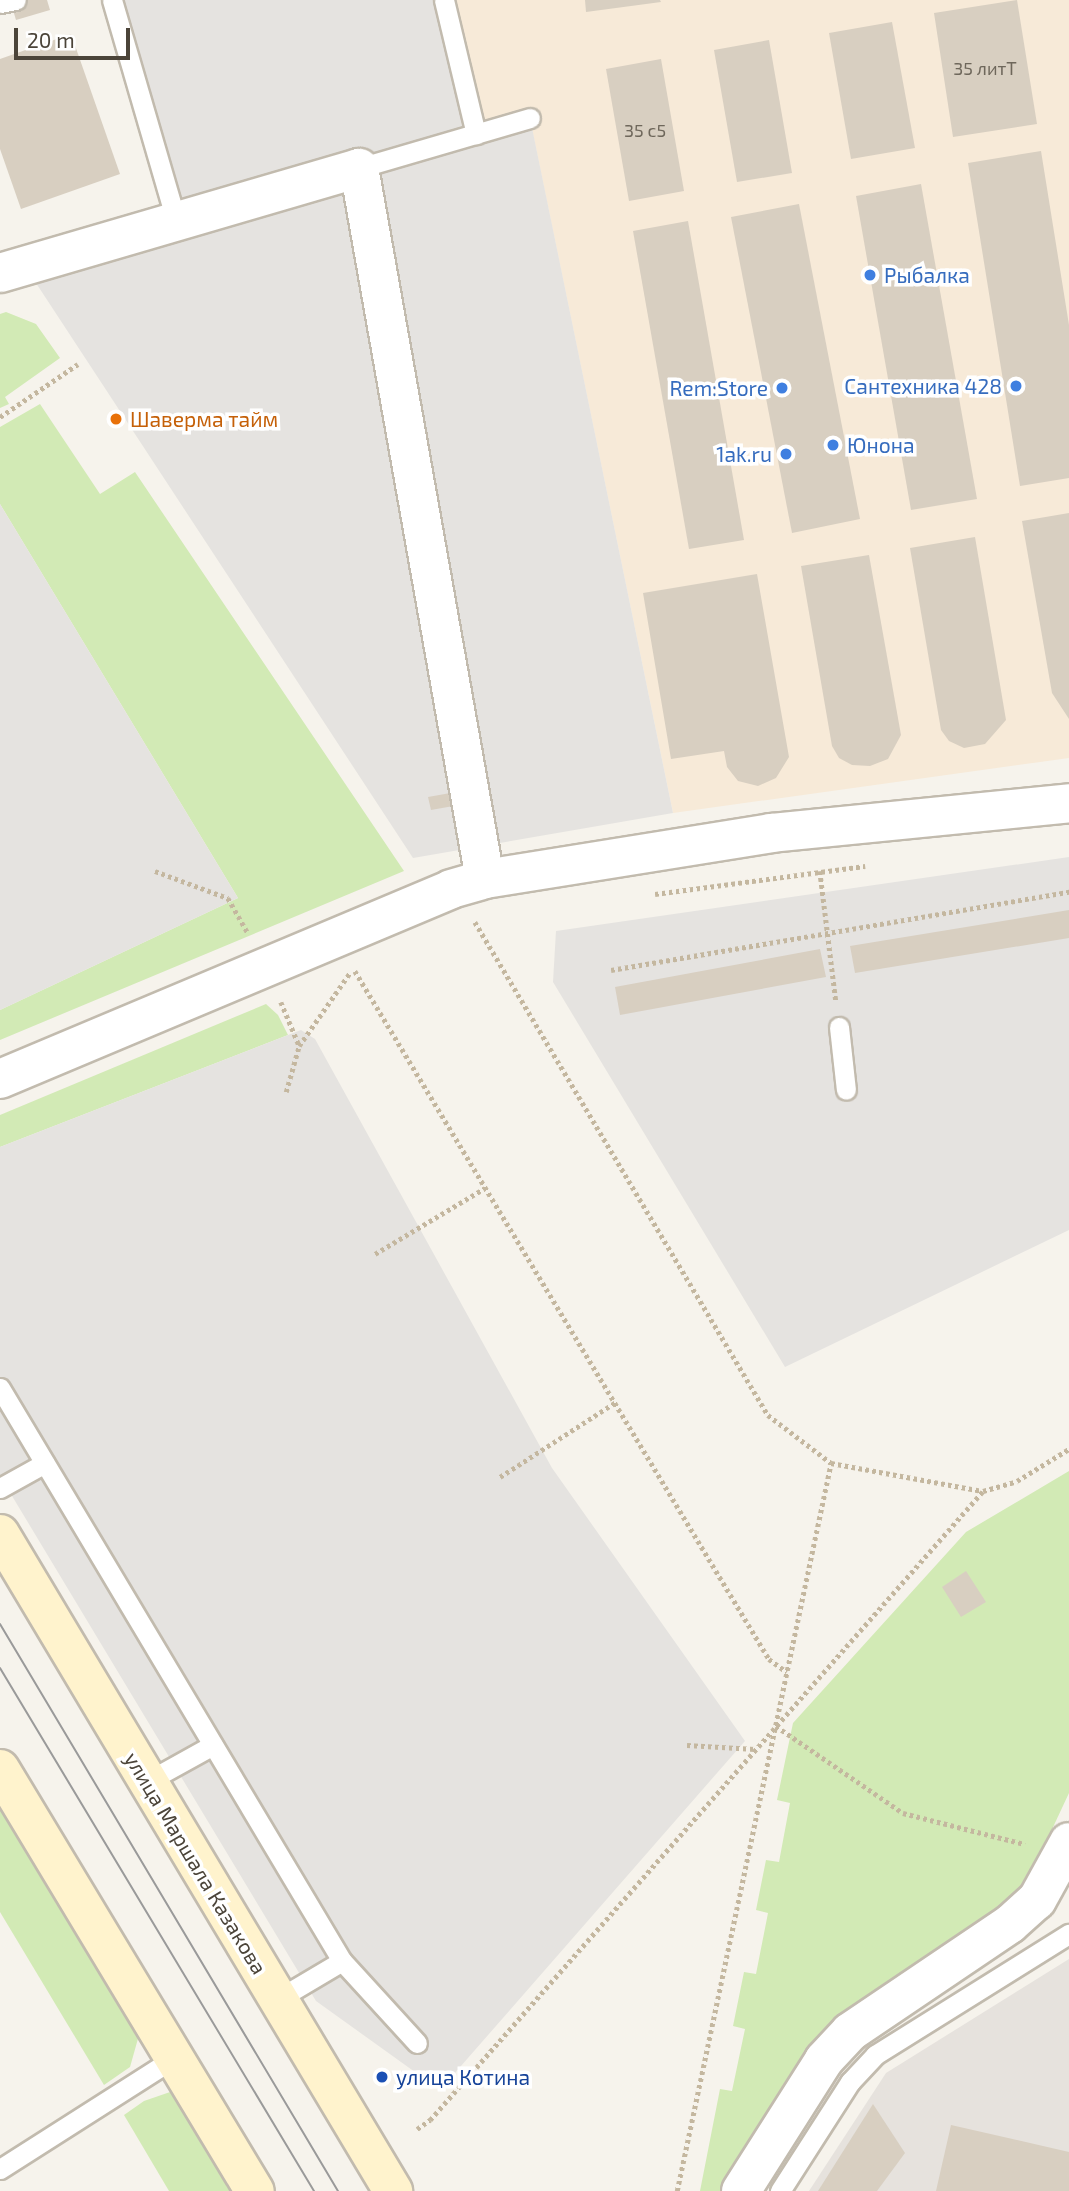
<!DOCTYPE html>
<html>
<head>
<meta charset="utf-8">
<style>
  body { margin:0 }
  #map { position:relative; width:1069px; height:2191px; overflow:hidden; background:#f6f3ec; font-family:"Exo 2",sans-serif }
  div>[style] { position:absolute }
  .commercial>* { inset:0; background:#f7ead8 }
  .industrial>* { inset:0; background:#e6e2dd }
  .green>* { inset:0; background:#d2eab5 }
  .parking>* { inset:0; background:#e5e3e0 }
  .building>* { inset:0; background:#d8cfc1 }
  .path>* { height:4.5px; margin-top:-2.25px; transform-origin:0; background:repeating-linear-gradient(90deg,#c4b79f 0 3.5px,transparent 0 7px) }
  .roads { filter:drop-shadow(2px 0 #c2bbae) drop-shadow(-2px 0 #c2bbae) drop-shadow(0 2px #c2bbae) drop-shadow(0 -2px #c2bbae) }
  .service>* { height:19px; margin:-9.5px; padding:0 9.5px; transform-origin:9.5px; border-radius:9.5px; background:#fff }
  .minor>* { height:38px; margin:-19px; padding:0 19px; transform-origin:19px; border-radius:19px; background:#fff }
  .secondary>* { height:38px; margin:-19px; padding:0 19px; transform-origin:19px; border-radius:19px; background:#fff3cd }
  .tram>* { height:2px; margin:-1px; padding:0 1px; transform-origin:1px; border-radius:1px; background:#9a9a9a }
  .dots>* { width:19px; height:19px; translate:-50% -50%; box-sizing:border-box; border:4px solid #fff; border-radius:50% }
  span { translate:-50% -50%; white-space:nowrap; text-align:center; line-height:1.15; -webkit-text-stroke:7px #fff; paint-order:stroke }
  .number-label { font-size:18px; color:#6e675b }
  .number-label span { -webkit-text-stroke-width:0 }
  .shop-label { font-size:21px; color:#366cbe }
  .left { translate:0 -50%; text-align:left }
  .right { translate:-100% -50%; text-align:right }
  .food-label { font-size:21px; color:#c56008 }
  .street-label { font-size:21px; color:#4b4439 }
  .transit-label { font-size:21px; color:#164399 }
  .scale { position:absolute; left:14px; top:28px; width:116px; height:32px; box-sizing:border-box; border:4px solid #4b4439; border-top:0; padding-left:9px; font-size:21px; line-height:24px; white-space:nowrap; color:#4b4439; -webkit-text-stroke:5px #fff; paint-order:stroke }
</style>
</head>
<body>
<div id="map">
  <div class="commercial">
    <div style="clip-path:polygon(450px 0,1069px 0,1069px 758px,673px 813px,530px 119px,484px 131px)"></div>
  </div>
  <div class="industrial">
    <div style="clip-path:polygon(1069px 1959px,1069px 2191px,809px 2191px,886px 2073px)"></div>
  </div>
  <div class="green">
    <div style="clip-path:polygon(6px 312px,36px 324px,60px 358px,5px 397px,9px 404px,0 408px,0 314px)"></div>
    <div style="clip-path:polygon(40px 404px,100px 494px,135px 472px,404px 871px,0 1040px,0 1010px,238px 898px,0 504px,0 427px)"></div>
    <div style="clip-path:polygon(266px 1004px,278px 1015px,288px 1035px,0 1147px,0 1115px)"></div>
    <div style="clip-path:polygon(1069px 1471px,1069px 1793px,1033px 1870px,1020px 1892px,1001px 1909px,838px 2018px,722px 2191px,700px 2191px,720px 2089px,732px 2091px,745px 2029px,733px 2026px,744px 1972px,756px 1974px,768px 1913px,756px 1910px,766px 1860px,779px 1862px,790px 1803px,777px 1800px,793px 1723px,966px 1532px)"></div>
    <div style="clip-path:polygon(0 1804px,139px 2035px,130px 2067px,104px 2085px,0 1912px)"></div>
    <div style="clip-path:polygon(173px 2091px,233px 2191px,169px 2191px,124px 2115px,144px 2101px)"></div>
  </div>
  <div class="parking">
    <div style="clip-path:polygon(102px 0,450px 0,484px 131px,530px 118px,673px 813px,413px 858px,34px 280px,173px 239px)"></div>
    <div style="clip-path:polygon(0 504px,238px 898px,0 1010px)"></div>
    <div style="clip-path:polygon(1069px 857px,1069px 1230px,785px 1367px,553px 982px,556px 931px)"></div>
    <div style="clip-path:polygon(301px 1030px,315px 1039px,552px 1468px,745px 1741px,440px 2090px,316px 2001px,0 1476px,0 1147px)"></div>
  </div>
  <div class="building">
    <div style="clip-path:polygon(10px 0,47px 0,50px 10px,16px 20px)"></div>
    <div style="clip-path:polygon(585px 0,660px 0,661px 2px,586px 12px)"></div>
    <div style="clip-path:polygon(1017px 0,1037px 124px,953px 137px,934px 13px)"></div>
    <div style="clip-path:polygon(892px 22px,915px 148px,851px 159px,829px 33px)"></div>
    <div style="clip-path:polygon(71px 34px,120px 174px,21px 209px,0 149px,0 59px)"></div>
    <div style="clip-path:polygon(769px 40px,792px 173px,737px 182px,714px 50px)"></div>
    <div style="clip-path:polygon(661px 59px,684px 191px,629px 201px,606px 69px)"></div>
    <div style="clip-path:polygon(1041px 151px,1069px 325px,1069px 478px,1020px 486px,968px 163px)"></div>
    <div style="clip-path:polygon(921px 184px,977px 499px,911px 510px,856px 196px)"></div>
    <div style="clip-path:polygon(799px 204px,860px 519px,792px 533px,731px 217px)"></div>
    <div style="clip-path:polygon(688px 221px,744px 540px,689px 549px,633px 231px)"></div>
    <div style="clip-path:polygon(1069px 513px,1069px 719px,1052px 693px,1022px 521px)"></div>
    <div style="clip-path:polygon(975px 537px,1006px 720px,985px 744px,964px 748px,949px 741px,941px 730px,910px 548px)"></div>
    <div style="clip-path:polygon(869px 555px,901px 735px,888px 759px,870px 766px,852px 765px,839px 758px,832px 746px,801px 566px)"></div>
    <div style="clip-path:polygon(757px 574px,789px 757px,776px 778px,758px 786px,738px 781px,727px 767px,724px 751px,671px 759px,643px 593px)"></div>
    <div style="clip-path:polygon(456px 792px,459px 805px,431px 810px,428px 797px)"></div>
    <div style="clip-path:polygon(1069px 910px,1069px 938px,855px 973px,850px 946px)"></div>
    <div style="clip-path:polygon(820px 949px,826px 977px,620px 1015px,615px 987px)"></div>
    <div style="clip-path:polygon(966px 1571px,986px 1602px,961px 1617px,942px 1587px)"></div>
    <div style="clip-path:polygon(873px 2104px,905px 2153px,877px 2191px,818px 2191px)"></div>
    <div style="clip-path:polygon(951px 2125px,1069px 2152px,1069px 2191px,936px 2191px)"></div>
  </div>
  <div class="path">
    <div style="left:0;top:417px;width:94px;rotate:-34.2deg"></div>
    <div style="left:155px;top:871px;width:78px;rotate:20.3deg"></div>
    <div style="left:228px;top:898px;width:40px;rotate:60.3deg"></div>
    <div style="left:820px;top:871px;width:131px;rotate:83deg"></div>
    <div style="left:655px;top:894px;width:212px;rotate:-7.6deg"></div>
    <div style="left:475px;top:922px;width:573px;rotate:59.28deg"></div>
    <div style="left:768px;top:1415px;width:79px;rotate:37.3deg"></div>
    <div style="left:831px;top:1463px;width:154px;rotate:10.5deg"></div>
    <div style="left:611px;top:970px;width:465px;rotate:-9.7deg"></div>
    <div style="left:355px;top:971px;width:803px;rotate:58.96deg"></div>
    <div style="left:769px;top:1659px;width:22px;rotate:36deg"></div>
    <div style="left:281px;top:1002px;width:47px;rotate:67.3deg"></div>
    <div style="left:286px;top:1092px;width:48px;rotate:-74.2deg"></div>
    <div style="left:299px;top:1046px;width:88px;rotate:-55.2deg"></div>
    <div style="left:375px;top:1254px;width:128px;rotate:-31deg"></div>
    <div style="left:500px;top:1477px;width:138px;rotate:-32.9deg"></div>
    <div style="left:776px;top:1726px;width:154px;rotate:34.4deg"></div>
    <div style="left:903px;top:1813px;width:126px;rotate:14.3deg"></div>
    <div style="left:687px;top:1745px;width:68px;rotate:3.4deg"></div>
    <div style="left:417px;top:2129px;width:16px;rotate:-35deg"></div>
    <div style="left:430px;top:2120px;width:838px;rotate:-48.68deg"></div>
    <div style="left:983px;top:1491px;width:35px;rotate:-16deg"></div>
    <div style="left:1017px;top:1481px;width:61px;rotate:-31.6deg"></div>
    <div style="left:677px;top:2191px;width:744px;rotate:-78.06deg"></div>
  </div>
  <div class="roads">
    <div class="service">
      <div style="left:112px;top:0;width:230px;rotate:73.8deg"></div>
      <div style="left:444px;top:0;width:138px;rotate:76.6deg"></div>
      <div style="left:0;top:3px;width:16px;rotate:-11deg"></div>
      <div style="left:359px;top:168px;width:178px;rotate:-16.3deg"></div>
      <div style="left:839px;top:1027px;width:63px;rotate:83.7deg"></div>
      <div style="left:0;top:1388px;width:667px;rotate:59.17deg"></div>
      <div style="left:342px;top:1961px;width:111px;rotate:47.6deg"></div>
      <div style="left:0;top:1488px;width:51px;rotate:-29.1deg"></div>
      <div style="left:148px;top:1781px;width:74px;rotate:-29deg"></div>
      <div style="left:278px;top:1999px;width:74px;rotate:-30.7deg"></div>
      <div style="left:0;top:2169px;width:206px;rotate:-32.5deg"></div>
      <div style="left:780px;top:2191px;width:130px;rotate:-57.3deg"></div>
      <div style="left:850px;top:2082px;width:37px;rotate:-47deg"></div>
      <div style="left:875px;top:2055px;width:229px;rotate:-32deg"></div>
    </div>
    <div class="minor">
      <div style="left:0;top:273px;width:374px;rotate:-16.3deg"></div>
      <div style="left:359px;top:168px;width:722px;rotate:79.95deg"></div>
      <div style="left:0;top:1079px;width:489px;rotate:-22.8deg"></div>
      <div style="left:451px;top:889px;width:35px;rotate:-16deg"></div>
      <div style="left:485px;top:879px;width:290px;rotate:-9.1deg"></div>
      <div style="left:771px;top:833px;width:300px;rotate:-5.7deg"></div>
      <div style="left:741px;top:2191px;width:155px;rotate:-57.6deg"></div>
      <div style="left:824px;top:2060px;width:38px;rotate:-47deg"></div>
      <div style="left:850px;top:2032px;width:193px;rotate:-34deg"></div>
      <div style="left:1010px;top:1924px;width:36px;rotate:-42deg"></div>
      <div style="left:1037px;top:1900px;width:66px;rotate:-61.1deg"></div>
    </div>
    <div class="secondary">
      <div style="left:0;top:1534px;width:766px;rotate:59.11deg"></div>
      <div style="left:0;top:1769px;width:493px;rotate:58.9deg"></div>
    </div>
  </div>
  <div class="tram">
    <div style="left:0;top:1624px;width:660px;rotate:59.2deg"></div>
    <div style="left:0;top:1668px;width:610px;rotate:59.02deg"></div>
  </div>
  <div class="dots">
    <div style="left:870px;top:275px;background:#3f7fe0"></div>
    <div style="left:1016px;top:386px;background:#3f7fe0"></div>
    <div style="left:782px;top:388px;background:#3f7fe0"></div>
    <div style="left:116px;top:419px;background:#e8710a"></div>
    <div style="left:833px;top:445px;background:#3f7fe0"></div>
    <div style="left:786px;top:454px;background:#3f7fe0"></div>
    <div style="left:382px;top:2077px;background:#1a4fb4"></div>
  </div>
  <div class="number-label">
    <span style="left:985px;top:68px">35 литТ</span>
    <span style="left:645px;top:130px">35 с5</span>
  </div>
  <div class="shop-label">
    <span class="left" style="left:884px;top:275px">Рыбалка</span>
    <span class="right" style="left:1002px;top:386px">Сантехника 428</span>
    <span class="right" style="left:768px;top:388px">Rem:Store</span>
    <span class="left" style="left:847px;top:445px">Юнона</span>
    <span class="right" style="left:772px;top:454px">1ak.ru</span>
  </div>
  <div class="food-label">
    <span class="left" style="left:130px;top:419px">Шаверма тайм</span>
  </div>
  <div class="street-label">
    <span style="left:196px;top:1863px;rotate:59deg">улица Маршала Казакова</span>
  </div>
  <div class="transit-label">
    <span class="left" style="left:396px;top:2077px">улица Котина</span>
  </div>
  <div class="scale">20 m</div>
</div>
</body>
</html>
